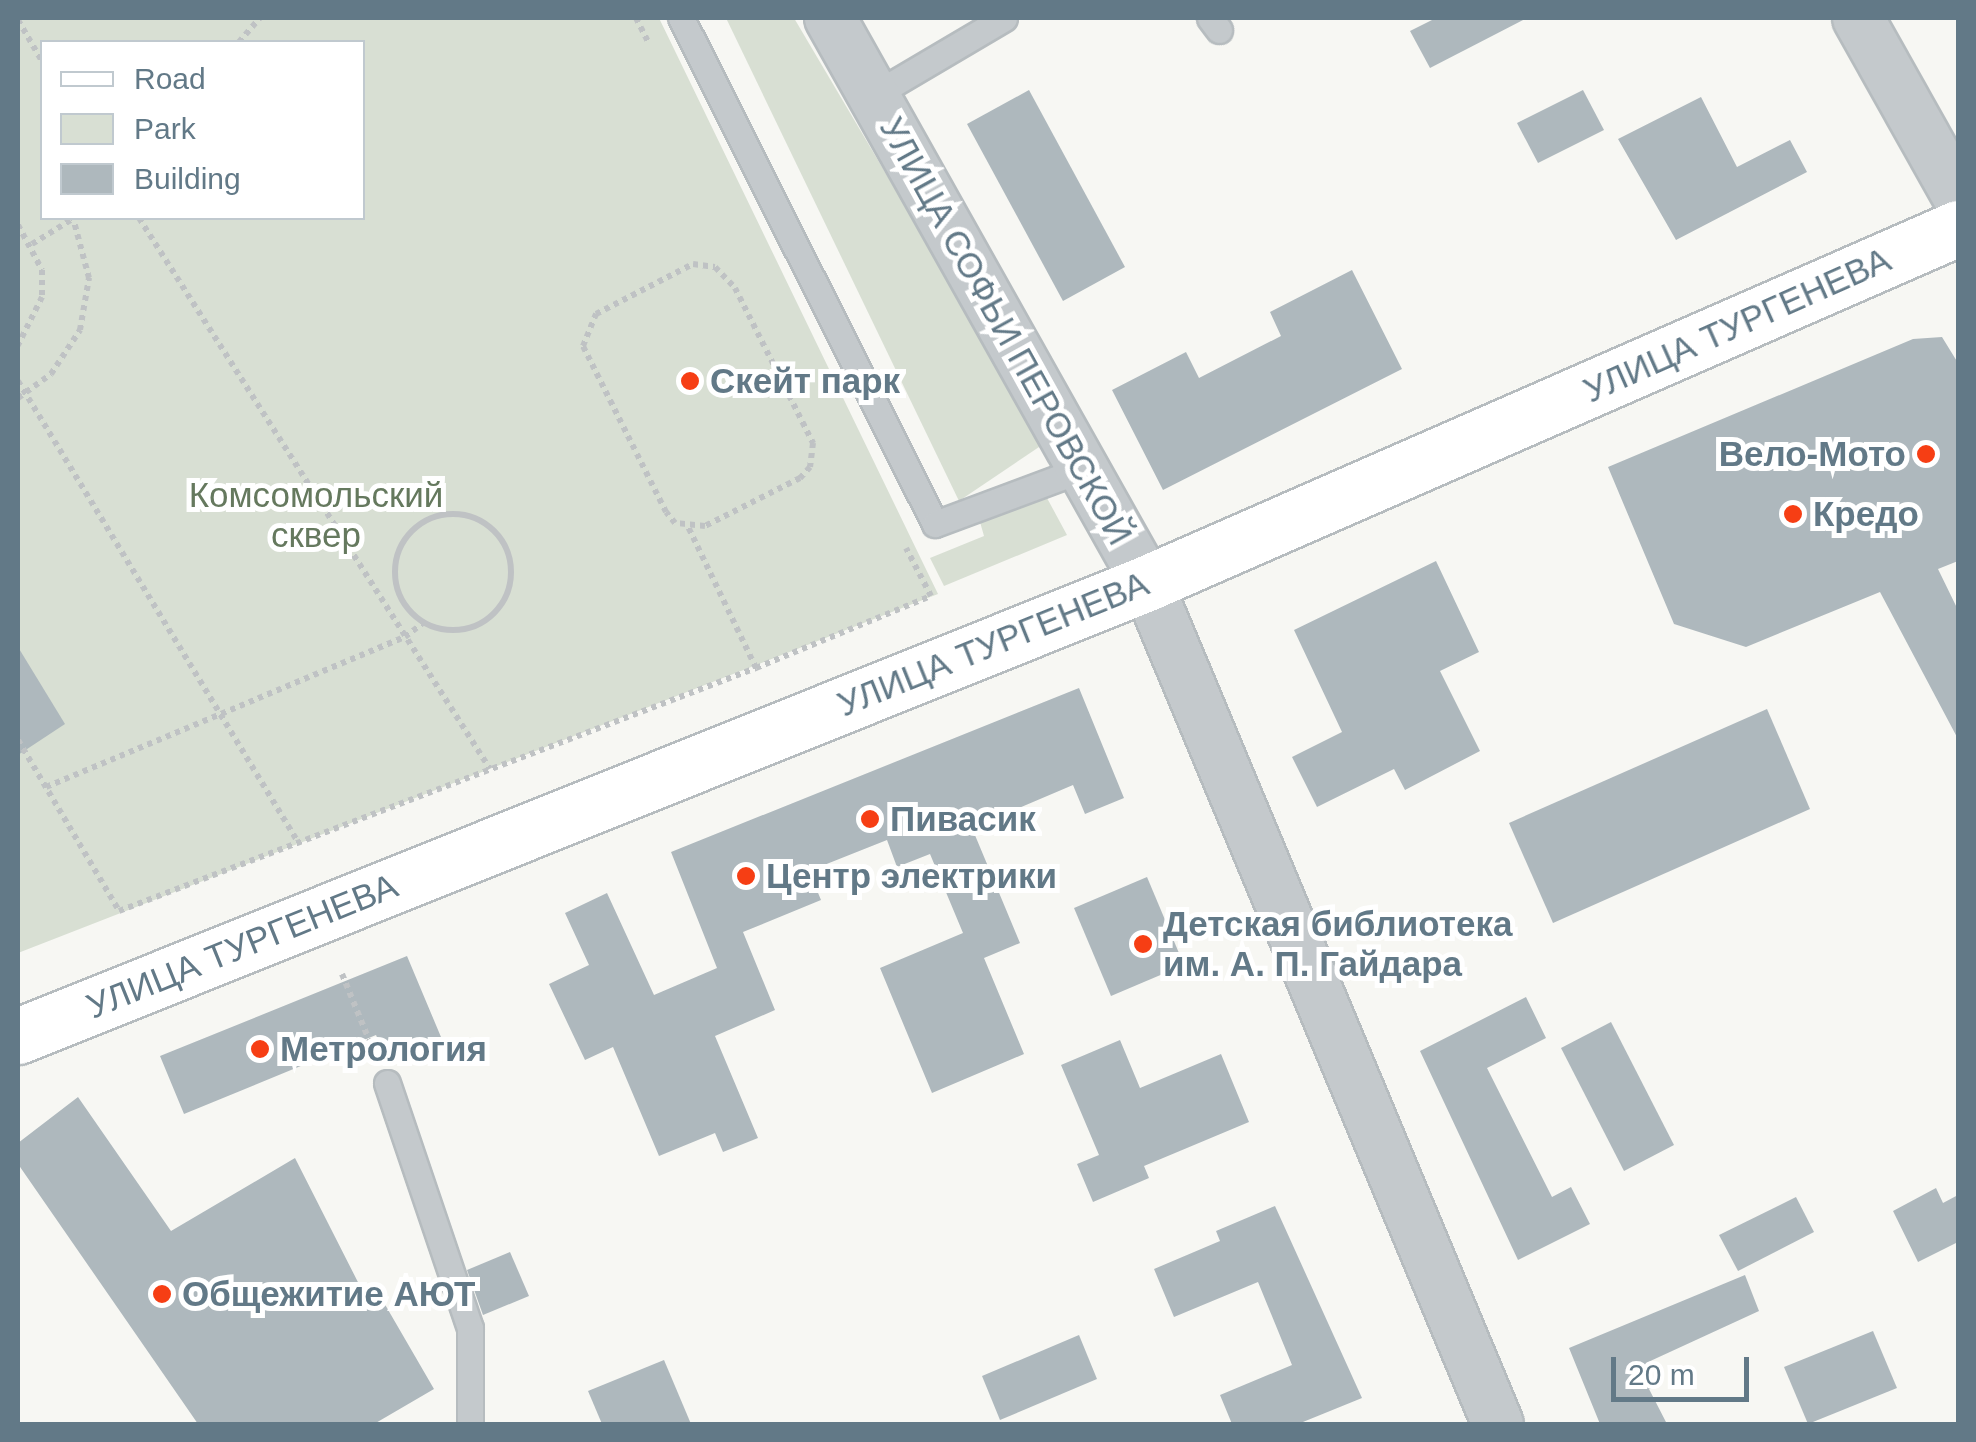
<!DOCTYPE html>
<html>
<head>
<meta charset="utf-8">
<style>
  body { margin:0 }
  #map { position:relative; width:1976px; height:1442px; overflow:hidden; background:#f7f7f3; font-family:Helvetica,sans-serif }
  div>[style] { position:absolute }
  .green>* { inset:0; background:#d8dfd3 }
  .building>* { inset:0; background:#aeb8bd }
  .path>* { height:6px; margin-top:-3px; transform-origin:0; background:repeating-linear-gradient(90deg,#bfc2c4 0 5px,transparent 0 10px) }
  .path>.ring { margin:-3px; padding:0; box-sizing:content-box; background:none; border:6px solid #bfc2c4; border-radius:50% }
  .roads { filter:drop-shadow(2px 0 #b6bcbf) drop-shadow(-2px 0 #b6bcbf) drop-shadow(0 2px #b6bcbf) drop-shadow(0 -2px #b6bcbf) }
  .lane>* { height:25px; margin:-12.5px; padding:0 12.5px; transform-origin:12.5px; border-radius:12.5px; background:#c4c9cc }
  .street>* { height:50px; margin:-25px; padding:0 25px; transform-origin:25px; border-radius:25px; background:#c4c9cc }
  .primary>* { height:55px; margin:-27.5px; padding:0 27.5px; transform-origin:27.5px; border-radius:27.5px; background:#fff }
  .dots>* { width:28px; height:28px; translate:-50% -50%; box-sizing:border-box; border:5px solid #fff; border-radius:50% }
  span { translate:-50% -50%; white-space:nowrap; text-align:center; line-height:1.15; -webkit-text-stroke:10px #fff; paint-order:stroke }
  .street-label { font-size:35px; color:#627987 }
  .poi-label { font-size:35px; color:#627987; font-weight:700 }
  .left { translate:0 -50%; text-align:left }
  .right { translate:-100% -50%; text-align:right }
  .park-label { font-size:35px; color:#65795e }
  .frame { position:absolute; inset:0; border:20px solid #627987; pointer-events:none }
  .legend { position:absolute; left:40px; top:40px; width:325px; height:180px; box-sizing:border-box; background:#fff; border:2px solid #c0c9cf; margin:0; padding:12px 18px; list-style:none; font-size:30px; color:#627987 }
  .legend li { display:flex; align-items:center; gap:20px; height:50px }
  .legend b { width:50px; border:2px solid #c0c9cf }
  .scale { position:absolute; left:1611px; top:1357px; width:138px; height:45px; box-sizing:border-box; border:5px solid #627987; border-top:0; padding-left:12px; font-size:30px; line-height:35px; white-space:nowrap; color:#627987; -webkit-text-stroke:8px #fff; paint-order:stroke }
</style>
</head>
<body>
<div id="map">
  <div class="green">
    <div style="clip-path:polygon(evenodd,18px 18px,659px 18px,938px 594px,18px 953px,18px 18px,42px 42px,362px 42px,362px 218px,42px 218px,42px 42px)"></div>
    <div style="clip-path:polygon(726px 18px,794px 18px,1045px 443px,959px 501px)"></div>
    <div style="clip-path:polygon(1047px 498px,1067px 535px,944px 586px,930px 558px,984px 536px,980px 522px)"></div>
  </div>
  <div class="building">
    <div style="clip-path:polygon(1436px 18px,1527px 18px,1430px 68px,1410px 31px)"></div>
    <div style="clip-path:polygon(1029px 90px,1125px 267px,1063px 301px,967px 124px)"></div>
    <div style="clip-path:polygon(1583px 90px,1604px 130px,1538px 163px,1517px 123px)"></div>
    <div style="clip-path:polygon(1701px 97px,1737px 167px,1790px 140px,1807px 172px,1676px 240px,1618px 139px)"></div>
    <div style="clip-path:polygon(1352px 270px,1402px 369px,1163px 490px,1112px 390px,1186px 352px,1199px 378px,1281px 336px,1270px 312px)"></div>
    <div style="clip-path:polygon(1942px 337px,1958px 363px,1958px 561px,1938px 569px,1958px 610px,1958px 739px,1880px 592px,1746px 647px,1674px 624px,1608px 467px,1913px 339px)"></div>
    <div style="clip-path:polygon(1436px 561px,1479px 652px,1440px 671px,1480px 751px,1405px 790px,1394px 769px,1317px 807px,1292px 757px,1342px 732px,1294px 630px)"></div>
    <div style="clip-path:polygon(18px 647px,65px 724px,18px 755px)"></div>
    <div style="clip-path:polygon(1079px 688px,1124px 798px,1085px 814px,1073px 785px,972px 828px,1020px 943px,984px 958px,1024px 1054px,932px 1093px,880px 968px,963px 933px,930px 854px,897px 867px,887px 840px,809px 871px,821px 900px,743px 932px,775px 1010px,715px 1036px,758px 1138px,723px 1152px,715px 1133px,659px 1156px,613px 1047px,585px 1060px,549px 984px,589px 965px,565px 913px,607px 893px,654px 995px,717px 968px,671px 852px)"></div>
    <div style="clip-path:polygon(1767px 709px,1810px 809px,1553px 923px,1509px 823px)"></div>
    <div style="clip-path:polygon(1147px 877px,1184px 965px,1111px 996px,1074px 908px)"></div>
    <div style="clip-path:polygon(407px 956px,441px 1037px,387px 1061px,376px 1035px,184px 1114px,160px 1056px)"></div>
    <div style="clip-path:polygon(1526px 997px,1546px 1038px,1487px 1068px,1552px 1197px,1571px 1187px,1590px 1224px,1518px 1260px,1420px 1051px)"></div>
    <div style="clip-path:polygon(1611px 1022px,1674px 1145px,1624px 1171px,1561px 1048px)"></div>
    <div style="clip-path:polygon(1120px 1040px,1140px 1088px,1221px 1054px,1249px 1122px,1144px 1166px,1149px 1178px,1093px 1202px,1077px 1164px,1099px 1155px,1061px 1065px)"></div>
    <div style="clip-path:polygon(78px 1097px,171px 1231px,295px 1158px,365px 1296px,376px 1289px,434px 1389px,374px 1424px,198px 1424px,18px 1164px,18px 1143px)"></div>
    <div style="clip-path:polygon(1936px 1188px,1943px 1203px,1958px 1195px,1958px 1242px,1918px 1262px,1893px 1211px)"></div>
    <div style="clip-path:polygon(1796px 1197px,1814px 1232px,1738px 1271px,1719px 1235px)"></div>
    <div style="clip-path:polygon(1275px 1206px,1362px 1398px,1298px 1424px,1232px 1424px,1220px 1395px,1292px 1365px,1258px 1282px,1174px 1317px,1154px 1269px,1220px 1241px,1216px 1231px)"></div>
    <div style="clip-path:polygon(510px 1252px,529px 1296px,483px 1315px,467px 1270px)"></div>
    <div style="clip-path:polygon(1745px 1275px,1759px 1311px,1646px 1363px,1655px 1387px,1649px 1389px,1667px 1424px,1600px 1424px,1569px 1348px)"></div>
    <div style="clip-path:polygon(1873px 1331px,1897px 1388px,1808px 1424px,1784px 1367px)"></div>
    <div style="clip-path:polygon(1079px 1335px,1097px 1379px,1000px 1420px,982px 1376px)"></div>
    <div style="clip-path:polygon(664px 1360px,691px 1424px,602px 1424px,588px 1391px)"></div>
  </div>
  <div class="path">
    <div style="left:636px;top:18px;width:27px;rotate:63deg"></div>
    <div style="left:18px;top:20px;width:48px;rotate:59.7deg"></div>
    <div style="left:239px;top:42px;width:32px;rotate:-49deg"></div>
    <div style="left:139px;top:218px;width:653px;rotate:57.5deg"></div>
    <div style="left:18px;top:225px;width:51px;rotate:61.9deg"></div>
    <div style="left:42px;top:270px;width:27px;rotate:90deg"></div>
    <div style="left:42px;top:297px;width:54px;rotate:116.6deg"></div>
    <div style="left:32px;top:244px;width:49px;rotate:-31.8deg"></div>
    <div style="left:693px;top:264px;width:22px;rotate:8deg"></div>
    <div style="left:715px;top:267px;width:29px;rotate:46deg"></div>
    <div style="left:735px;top:288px;width:174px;rotate:63.3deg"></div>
    <div style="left:813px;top:443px;width:24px;rotate:97deg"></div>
    <div style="left:810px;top:467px;width:15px;rotate:132deg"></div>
    <div style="left:800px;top:478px;width:106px;rotate:153.2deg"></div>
    <div style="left:705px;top:526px;width:30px;rotate:-174deg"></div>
    <div style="left:675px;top:523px;width:14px;rotate:-129deg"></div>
    <div style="left:666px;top:512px;width:186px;rotate:-116.6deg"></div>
    <div style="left:583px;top:346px;width:35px;rotate:-68deg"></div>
    <div style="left:596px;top:314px;width:109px;rotate:-27.3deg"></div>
    <div style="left:18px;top:381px;width:539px;rotate:58.73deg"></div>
    <div style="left:18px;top:398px;width:41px;rotate:-36deg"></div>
    <div style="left:51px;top:374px;width:53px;rotate:-56.6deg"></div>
    <div style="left:80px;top:330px;width:53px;rotate:-80.2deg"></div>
    <div style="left:89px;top:278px;width:62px;rotate:-104.9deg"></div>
    <div class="ring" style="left:395px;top:514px;width:110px;height:110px"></div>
    <div style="left:756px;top:668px;width:189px;rotate:-22.4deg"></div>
    <div style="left:931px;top:596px;width:54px;rotate:-117.5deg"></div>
    <div style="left:18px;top:740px;width:199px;rotate:59.4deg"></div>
    <div style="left:119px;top:911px;width:682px;rotate:-20.88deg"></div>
    <div style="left:756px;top:668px;width:157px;rotate:-115.7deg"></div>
    <div style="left:46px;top:787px;width:389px;rotate:-22.7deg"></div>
    <div style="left:405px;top:637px;width:24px;rotate:-38deg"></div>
    <div style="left:342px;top:974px;width:84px;rotate:67.7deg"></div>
  </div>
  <div class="roads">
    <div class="lane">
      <div style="left:681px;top:18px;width:566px;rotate:63.34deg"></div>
      <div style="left:935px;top:524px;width:158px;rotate:-20.4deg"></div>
      <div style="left:1210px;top:18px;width:15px;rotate:53deg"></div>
      <div style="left:874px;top:95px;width:151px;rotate:-30.6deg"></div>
      <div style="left:387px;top:1083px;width:259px;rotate:71.3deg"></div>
      <div style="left:470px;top:1328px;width:96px;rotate:90deg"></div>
    </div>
    <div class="street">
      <div style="left:830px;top:18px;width:648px;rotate:60.7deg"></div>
      <div style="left:1147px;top:583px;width:911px;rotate:67.35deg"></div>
      <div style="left:1858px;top:18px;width:204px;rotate:60.7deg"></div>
    </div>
    <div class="primary">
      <div style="left:18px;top:1036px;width:1216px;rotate:-21.86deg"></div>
      <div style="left:1147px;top:583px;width:885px;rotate:-23.64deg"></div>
    </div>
  </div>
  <div class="dots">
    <div style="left:690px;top:381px;background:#f63e14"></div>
    <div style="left:1926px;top:454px;background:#f63e14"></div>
    <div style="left:1793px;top:514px;background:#f63e14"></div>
    <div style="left:870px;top:819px;background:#f63e14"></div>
    <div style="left:746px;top:876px;background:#f63e14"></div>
    <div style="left:1143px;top:944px;background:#f63e14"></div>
    <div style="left:260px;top:1049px;background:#f63e14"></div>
    <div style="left:162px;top:1294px;background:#f63e14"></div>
  </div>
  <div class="street-label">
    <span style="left:1737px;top:325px;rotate:-24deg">УЛИЦА ТУРГЕНЕВА</span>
    <span style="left:1006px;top:331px;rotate:61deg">УЛИЦА СОФЬИ ПЕРОВСКОЙ</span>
    <span style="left:993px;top:644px;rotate:-22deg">УЛИЦА ТУРГЕНЕВА</span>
    <span style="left:242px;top:946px;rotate:-22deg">УЛИЦА ТУРГЕНЕВА</span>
  </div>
  <div class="poi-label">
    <span class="left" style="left:710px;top:381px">Скейт парк</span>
    <span class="right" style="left:1906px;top:454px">Вело-Мото</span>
    <span class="left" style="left:1813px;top:514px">Кредо</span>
    <span class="left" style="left:890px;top:819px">Пивасик</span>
    <span class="left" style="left:766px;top:876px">Центр электрики</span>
    <span class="left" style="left:1163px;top:944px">Детская библиотека<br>им. А. П. Гайдара</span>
    <span class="left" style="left:280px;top:1049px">Метрология</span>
    <span class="left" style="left:182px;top:1294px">Общежитие АЮТ</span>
  </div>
  <div class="park-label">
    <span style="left:316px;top:515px">Комсомольский<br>сквер</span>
  </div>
  <div class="frame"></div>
  <ul class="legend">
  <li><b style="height:12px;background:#fff"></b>Road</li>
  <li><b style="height:28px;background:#d8dfd3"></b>Park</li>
  <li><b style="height:28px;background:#aeb8bd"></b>Building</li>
  </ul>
  <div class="scale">20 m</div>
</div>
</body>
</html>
